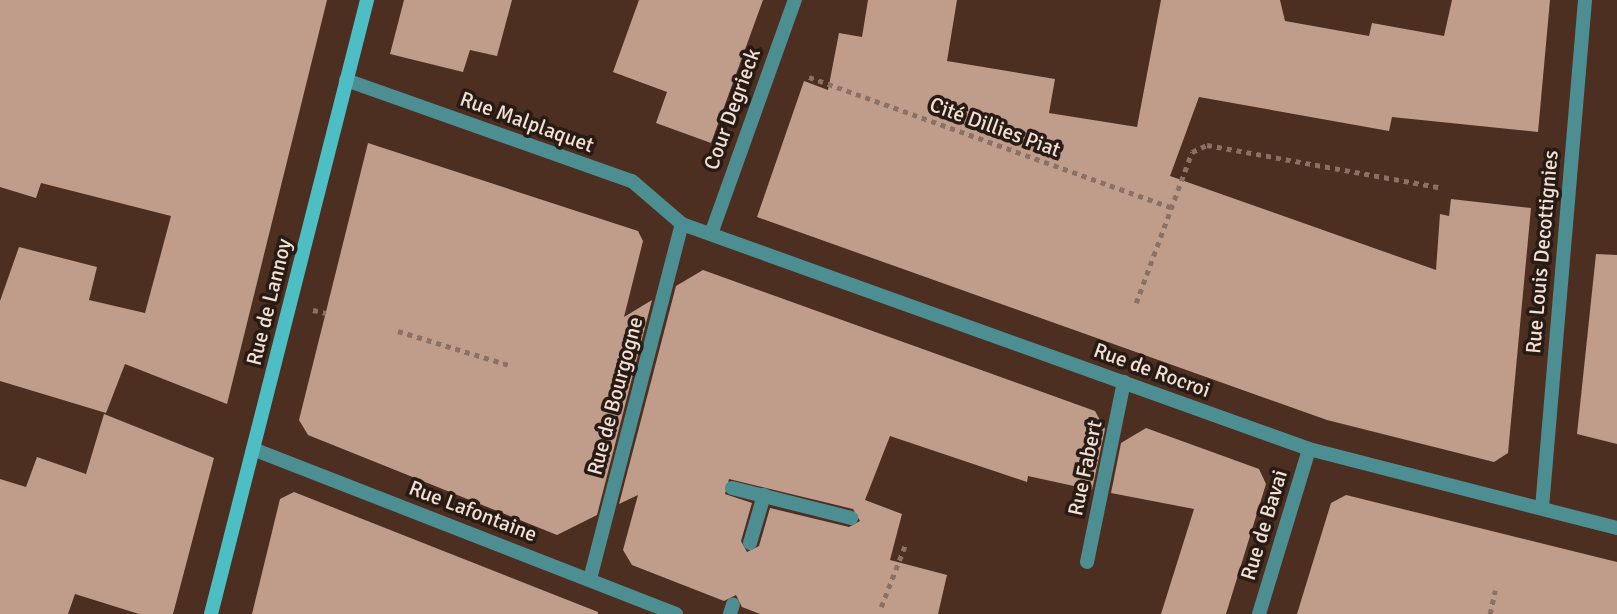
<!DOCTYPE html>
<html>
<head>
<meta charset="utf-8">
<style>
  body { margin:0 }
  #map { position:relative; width:1617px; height:614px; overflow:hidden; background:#4c2f21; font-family:Signika,sans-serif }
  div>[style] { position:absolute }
  .building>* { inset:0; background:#c09c8b }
  .path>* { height:4.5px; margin-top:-2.25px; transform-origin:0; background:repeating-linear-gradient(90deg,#8b7165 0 5px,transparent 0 10px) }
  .lane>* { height:14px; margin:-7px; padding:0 7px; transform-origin:7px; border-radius:7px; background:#4c8e91 }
  .street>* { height:14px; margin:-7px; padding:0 7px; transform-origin:7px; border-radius:7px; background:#4c8e91 }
  .secondary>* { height:14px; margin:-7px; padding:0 7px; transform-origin:7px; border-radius:7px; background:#4dbfc4 }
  span { translate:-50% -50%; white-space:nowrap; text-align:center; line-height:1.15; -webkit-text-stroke:7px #281b14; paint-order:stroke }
  .street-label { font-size:21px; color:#f2dfd6 }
</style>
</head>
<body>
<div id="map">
  <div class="building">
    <div style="clip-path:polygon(0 0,327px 0,227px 404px,125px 364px,106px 413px,0 381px,0 301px,19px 247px,97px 267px,89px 300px,145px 313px,171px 216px,41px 183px,36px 198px,0 187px)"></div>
    <div style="clip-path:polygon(404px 0,512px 0,497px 56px,470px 50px,463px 72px,390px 54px)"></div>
    <div style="clip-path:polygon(639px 0,763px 0,711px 143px,656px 123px,667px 92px,613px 72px)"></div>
    <div style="clip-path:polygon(868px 0,957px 0,947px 61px,1055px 79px,1049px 113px,1137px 127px,1161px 0,1280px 0,1285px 21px,1369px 36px,1372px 23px,1444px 36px,1452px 0,1550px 0,1538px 132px,1392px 117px,1389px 131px,1199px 97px,1170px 176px,1436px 270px,1440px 214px,1449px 216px,1451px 199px,1531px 208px,1508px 453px,1494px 462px,1327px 420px,757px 217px,804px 81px,828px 90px,839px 33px,862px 37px)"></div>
    <div style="clip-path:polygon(368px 143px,638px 231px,643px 241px,624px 317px,652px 300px,597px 515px,557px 535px,308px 435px,299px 420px)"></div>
    <div style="clip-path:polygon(1596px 254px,1617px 255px,1617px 444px,1577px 434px)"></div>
    <div style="clip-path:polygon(evenodd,703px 270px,1095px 411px,1105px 429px,1092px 490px,1028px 476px,1027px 482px,890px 436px,865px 500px,902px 514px,890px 560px,947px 575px,938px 614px,760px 614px,742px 607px,736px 595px,724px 601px,632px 565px,623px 550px,638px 495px,619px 504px,676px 286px,703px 270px,729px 479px,853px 509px,860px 521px,849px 527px,770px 508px,759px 546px,747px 552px,741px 541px,752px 503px,725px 494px,729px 479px)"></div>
    <div style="clip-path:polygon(104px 414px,214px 458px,173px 614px,139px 614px,75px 594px,68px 614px,0 614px,0 479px,26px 487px,37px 457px,86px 474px)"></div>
    <div style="clip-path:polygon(1146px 428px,1259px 469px,1266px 484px,1226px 614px,1161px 614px,1194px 509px,1111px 493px,1121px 443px)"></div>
    <div style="clip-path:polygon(294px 492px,598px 612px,598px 614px,252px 614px,280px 499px)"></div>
    <div style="clip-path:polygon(1346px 495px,1617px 562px,1617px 614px,1297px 614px,1331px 503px)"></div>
  </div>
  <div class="path">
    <div style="left:809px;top:77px;width:385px;rotate:19.8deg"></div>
    <div style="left:1136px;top:303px;width:161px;rotate:-69.7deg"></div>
    <div style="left:1192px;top:152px;width:17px;rotate:-25deg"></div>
    <div style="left:1207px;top:145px;width:236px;rotate:10.3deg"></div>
    <div style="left:313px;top:310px;width:13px;rotate:13deg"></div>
    <div style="left:398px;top:331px;width:119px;rotate:17.1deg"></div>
    <div style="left:881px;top:607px;width:69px;rotate:-68.7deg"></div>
    <div style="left:1490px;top:614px;width:24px;rotate:-78deg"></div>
  </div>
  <div class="lane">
    <div style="left:732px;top:488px;width:123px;rotate:14.1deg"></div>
    <div style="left:750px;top:543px;width:50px;rotate:-73.7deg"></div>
    <div style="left:730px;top:614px;width:10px;rotate:-73deg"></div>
  </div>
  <div class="street">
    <div style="left:346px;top:80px;width:303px;rotate:19.5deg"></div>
    <div style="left:632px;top:181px;width:66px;rotate:40.7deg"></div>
    <div style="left:682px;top:224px;width:666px;rotate:19.74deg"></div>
    <div style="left:1309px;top:449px;width:318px;rotate:14.4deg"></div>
    <div style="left:711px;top:234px;width:249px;rotate:-70.3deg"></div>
    <div style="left:253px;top:449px;width:454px;rotate:21.3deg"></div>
    <div style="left:1542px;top:508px;width:510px;rotate:-85.16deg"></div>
    <div style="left:1087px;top:562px;width:184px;rotate:-78.4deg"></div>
    <div style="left:590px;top:579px;width:367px;rotate:-75.5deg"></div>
    <div style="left:1259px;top:614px;width:172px;rotate:-73.1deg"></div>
  </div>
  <div class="secondary">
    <div style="left:211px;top:614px;width:634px;rotate:-75.74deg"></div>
  </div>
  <div class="street-label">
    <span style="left:732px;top:109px;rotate:-70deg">Cour Degrieck</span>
    <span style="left:527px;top:122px;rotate:20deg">Rue Malplaquet</span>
    <span style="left:995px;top:127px;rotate:20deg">Cité Dillies Piat</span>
    <span style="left:1542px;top:252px;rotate:-85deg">Rue Louis Decottignies</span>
    <span style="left:269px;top:302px;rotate:-76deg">Rue de Lannoy</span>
    <span style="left:1152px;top:370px;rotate:20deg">Rue de Rocroi</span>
    <span style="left:615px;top:396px;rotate:-75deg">Rue de Bourgogne</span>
    <span style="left:1085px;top:468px;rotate:-78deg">Rue Fabert</span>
    <span style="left:473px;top:511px;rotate:21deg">Rue Lafontaine</span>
    <span style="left:1264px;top:525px;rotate:-73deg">Rue de Bavai</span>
  </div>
</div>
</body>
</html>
